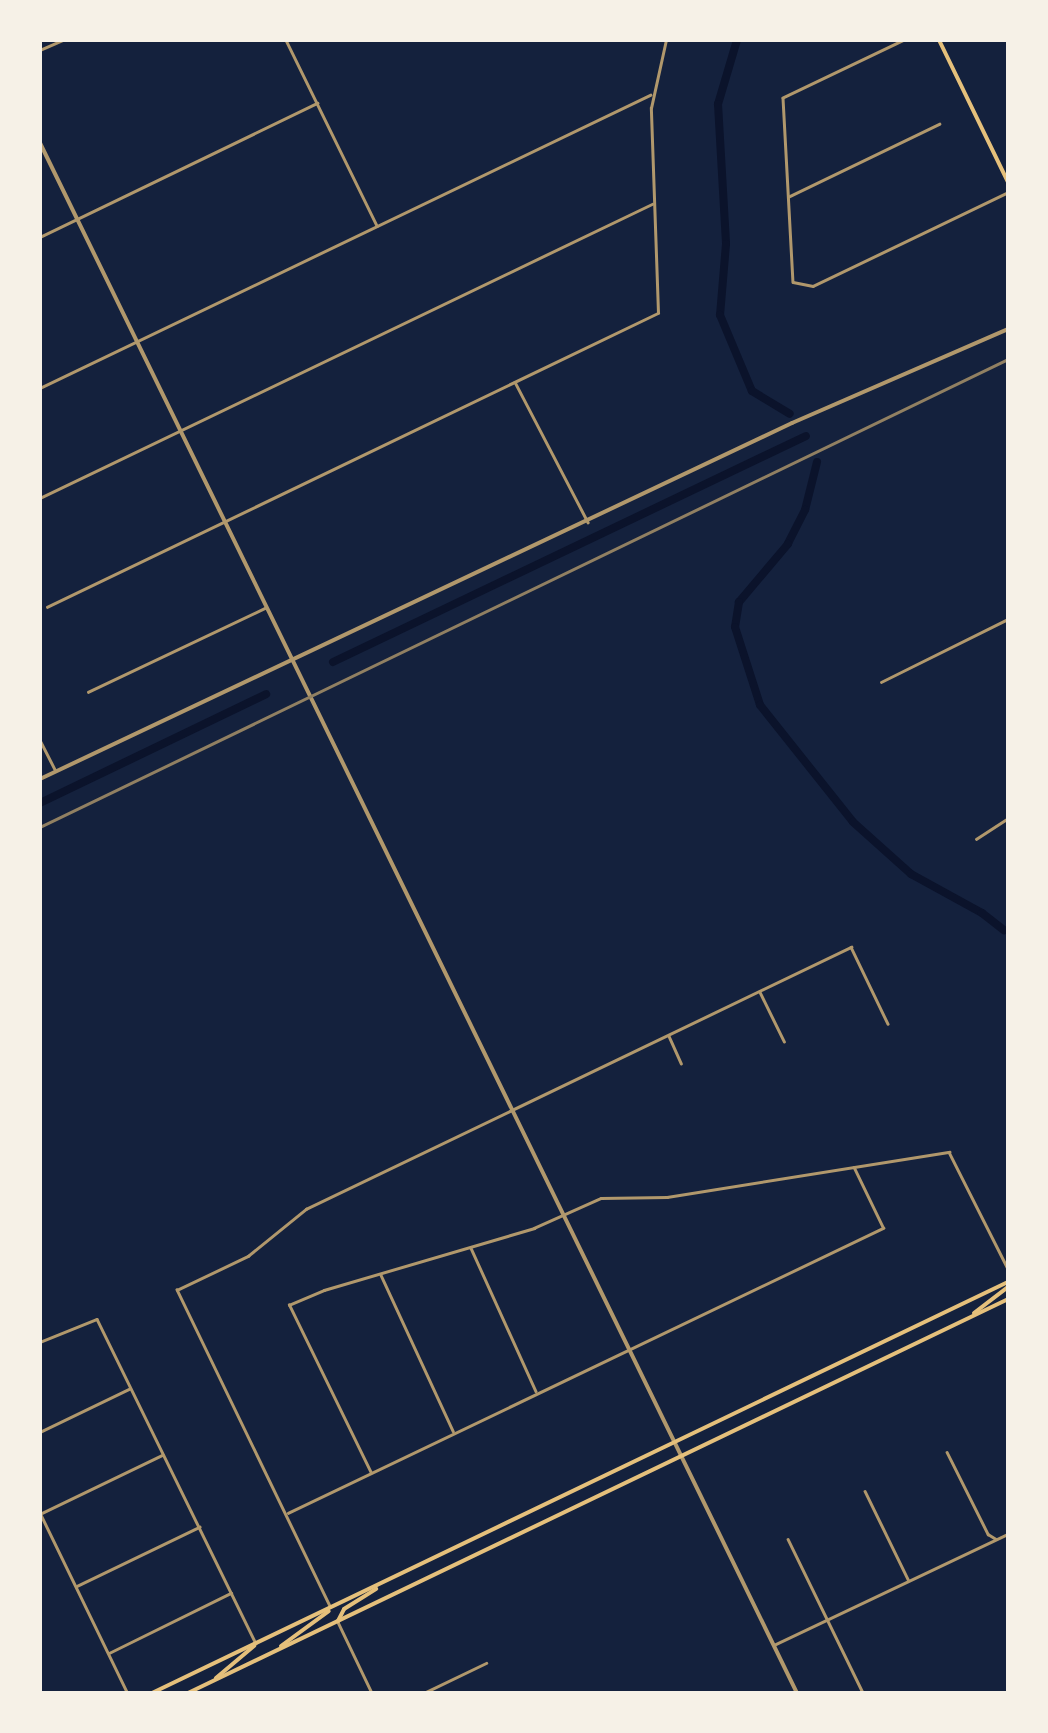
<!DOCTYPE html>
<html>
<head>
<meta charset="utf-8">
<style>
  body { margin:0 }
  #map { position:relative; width:1048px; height:1733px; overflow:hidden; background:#14213d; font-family:"DM Sans",sans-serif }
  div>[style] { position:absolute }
  .canal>* { height:8px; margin:-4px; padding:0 4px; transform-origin:4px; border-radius:4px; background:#0b132b }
  .minor>* { height:2.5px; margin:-1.25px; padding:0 1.25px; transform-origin:1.25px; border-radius:1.25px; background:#b1986c }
  .tertiary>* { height:4px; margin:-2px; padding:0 2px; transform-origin:2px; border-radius:2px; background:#b1986c }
  .secondary>* { height:4px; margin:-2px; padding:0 2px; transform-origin:2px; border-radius:2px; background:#e5c07b }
  .rail>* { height:2.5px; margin:-1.25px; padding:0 1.25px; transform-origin:1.25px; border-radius:1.25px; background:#918062 }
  span { translate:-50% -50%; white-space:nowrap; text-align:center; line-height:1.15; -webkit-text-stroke:9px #f6f1e7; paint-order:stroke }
  .frame { position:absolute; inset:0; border:42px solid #f6f1e7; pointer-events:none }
</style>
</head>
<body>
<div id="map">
  <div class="canal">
    <div style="left:737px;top:40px;width:67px;rotate:106.5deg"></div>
    <div style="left:718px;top:104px;width:140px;rotate:86.7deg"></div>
    <div style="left:726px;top:244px;width:71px;rotate:94.8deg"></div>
    <div style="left:720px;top:315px;width:82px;rotate:67.2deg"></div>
    <div style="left:752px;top:391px;width:44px;rotate:31.2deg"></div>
    <div style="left:817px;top:462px;width:49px;rotate:104deg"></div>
    <div style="left:805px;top:510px;width:38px;rotate:117deg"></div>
    <div style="left:788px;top:544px;width:76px;rotate:130.2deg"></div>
    <div style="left:739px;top:602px;width:25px;rotate:99deg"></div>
    <div style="left:735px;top:627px;width:82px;rotate:72.2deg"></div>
    <div style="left:760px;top:705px;width:149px;rotate:51.5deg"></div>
    <div style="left:853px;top:822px;width:78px;rotate:41.9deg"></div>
    <div style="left:911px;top:874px;width:81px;rotate:28.8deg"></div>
    <div style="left:982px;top:913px;width:28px;rotate:38deg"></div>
    <div style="left:333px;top:662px;width:524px;rotate:-25.54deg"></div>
    <div style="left:40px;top:803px;width:251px;rotate:-25.7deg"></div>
  </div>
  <div class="minor">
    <div style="left:286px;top:40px;width:207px;rotate:63.9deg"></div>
    <div style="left:904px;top:40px;width:134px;rotate:154.4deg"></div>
    <div style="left:783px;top:98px;width:184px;rotate:86.9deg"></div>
    <div style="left:793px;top:282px;width:20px;rotate:11deg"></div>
    <div style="left:813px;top:286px;width:216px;rotate:-25.7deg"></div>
    <div style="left:40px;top:50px;width:24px;rotate:-24deg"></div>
    <div style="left:788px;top:197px;width:168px;rotate:-25.8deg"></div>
    <div style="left:40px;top:237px;width:308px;rotate:-25.8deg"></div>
    <div style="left:515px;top:382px;width:158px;rotate:62.5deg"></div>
    <div style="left:40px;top:388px;width:677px;rotate:-25.66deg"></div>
    <div style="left:40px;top:498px;width:679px;rotate:-25.66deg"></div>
    <div style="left:47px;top:607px;width:678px;rotate:-25.7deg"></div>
    <div style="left:658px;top:313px;width:205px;rotate:-92deg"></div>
    <div style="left:651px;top:108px;width:70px;rotate:-77.6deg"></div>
    <div style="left:881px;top:682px;width:142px;rotate:-26.4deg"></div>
    <div style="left:88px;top:692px;width:196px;rotate:-25.4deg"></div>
    <div style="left:40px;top:740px;width:34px;rotate:63deg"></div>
    <div style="left:976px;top:839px;width:38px;rotate:-33deg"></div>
    <div style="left:760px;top:992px;width:55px;rotate:63.9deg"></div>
    <div style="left:669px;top:1036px;width:30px;rotate:66deg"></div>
    <div style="left:471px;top:1248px;width:157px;rotate:65.6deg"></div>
    <div style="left:381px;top:1275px;width:172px;rotate:65.2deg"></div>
    <div style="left:40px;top:1342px;width:61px;rotate:-22deg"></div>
    <div style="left:97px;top:1319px;width:361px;rotate:63.9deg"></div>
    <div style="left:40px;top:1432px;width:99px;rotate:-25.8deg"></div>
    <div style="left:947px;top:1452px;width:92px;rotate:63.4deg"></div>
    <div style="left:988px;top:1534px;width:9px;rotate:32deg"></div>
    <div style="left:371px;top:1473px;width:187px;rotate:-116deg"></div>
    <div style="left:289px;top:1305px;width:38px;rotate:-23deg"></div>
    <div style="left:324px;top:1290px;width:219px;rotate:-16.4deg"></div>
    <div style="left:534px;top:1228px;width:73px;rotate:-24.1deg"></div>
    <div style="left:601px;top:1198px;width:66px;rotate:-0.9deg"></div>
    <div style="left:667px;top:1197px;width:286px;rotate:-9.1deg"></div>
    <div style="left:949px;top:1152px;width:131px;rotate:63.2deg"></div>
    <div style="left:865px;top:1491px;width:98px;rotate:64deg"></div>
    <div style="left:288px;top:1513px;width:660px;rotate:-25.59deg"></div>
    <div style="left:883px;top:1228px;width:67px;rotate:-115.8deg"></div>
    <div style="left:788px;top:1539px;width:171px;rotate:64deg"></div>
    <div style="left:77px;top:1586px;width:136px;rotate:-25.8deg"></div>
    <div style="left:329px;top:1605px;width:350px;rotate:-115.8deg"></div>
    <div style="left:177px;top:1290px;width:79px;rotate:-25.6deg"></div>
    <div style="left:248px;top:1256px;width:75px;rotate:-39deg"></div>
    <div style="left:306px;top:1209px;width:605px;rotate:-25.68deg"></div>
    <div style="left:851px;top:947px;width:85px;rotate:64.3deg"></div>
    <div style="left:338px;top:1622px;width:79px;rotate:64.4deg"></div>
    <div style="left:774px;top:1645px;width:259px;rotate:-25.4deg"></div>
    <div style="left:109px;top:1653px;width:136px;rotate:-26.2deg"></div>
    <div style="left:127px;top:1693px;width:199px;rotate:-115.9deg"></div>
    <div style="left:40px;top:1514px;width:136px;rotate:-25.8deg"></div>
    <div style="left:424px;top:1693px;width:69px;rotate:-25.8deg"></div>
  </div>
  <div class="tertiary">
    <div style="left:40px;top:143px;width:1725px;rotate:63.97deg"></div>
    <div style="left:40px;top:779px;width:832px;rotate:-25.33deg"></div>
    <div style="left:792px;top:423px;width:236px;rotate:-23.5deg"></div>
  </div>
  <div class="secondary">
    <div style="left:939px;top:40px;width:158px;rotate:64.1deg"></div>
    <div style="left:974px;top:1313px;width:43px;rotate:-37.4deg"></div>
    <div style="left:338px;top:1621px;width:13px;rotate:-63deg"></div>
    <div style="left:344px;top:1609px;width:38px;rotate:-32deg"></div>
    <div style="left:281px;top:1646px;width:59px;rotate:-36.1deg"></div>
    <div style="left:216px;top:1678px;width:50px;rotate:-40.1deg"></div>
    <div style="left:152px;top:1693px;width:950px;rotate:-25.65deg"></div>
    <div style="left:188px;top:1693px;width:910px;rotate:-25.66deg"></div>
  </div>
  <div class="rail">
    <div style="left:40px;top:827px;width:1075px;rotate:-25.8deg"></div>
  </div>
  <div class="frame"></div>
</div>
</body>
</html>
